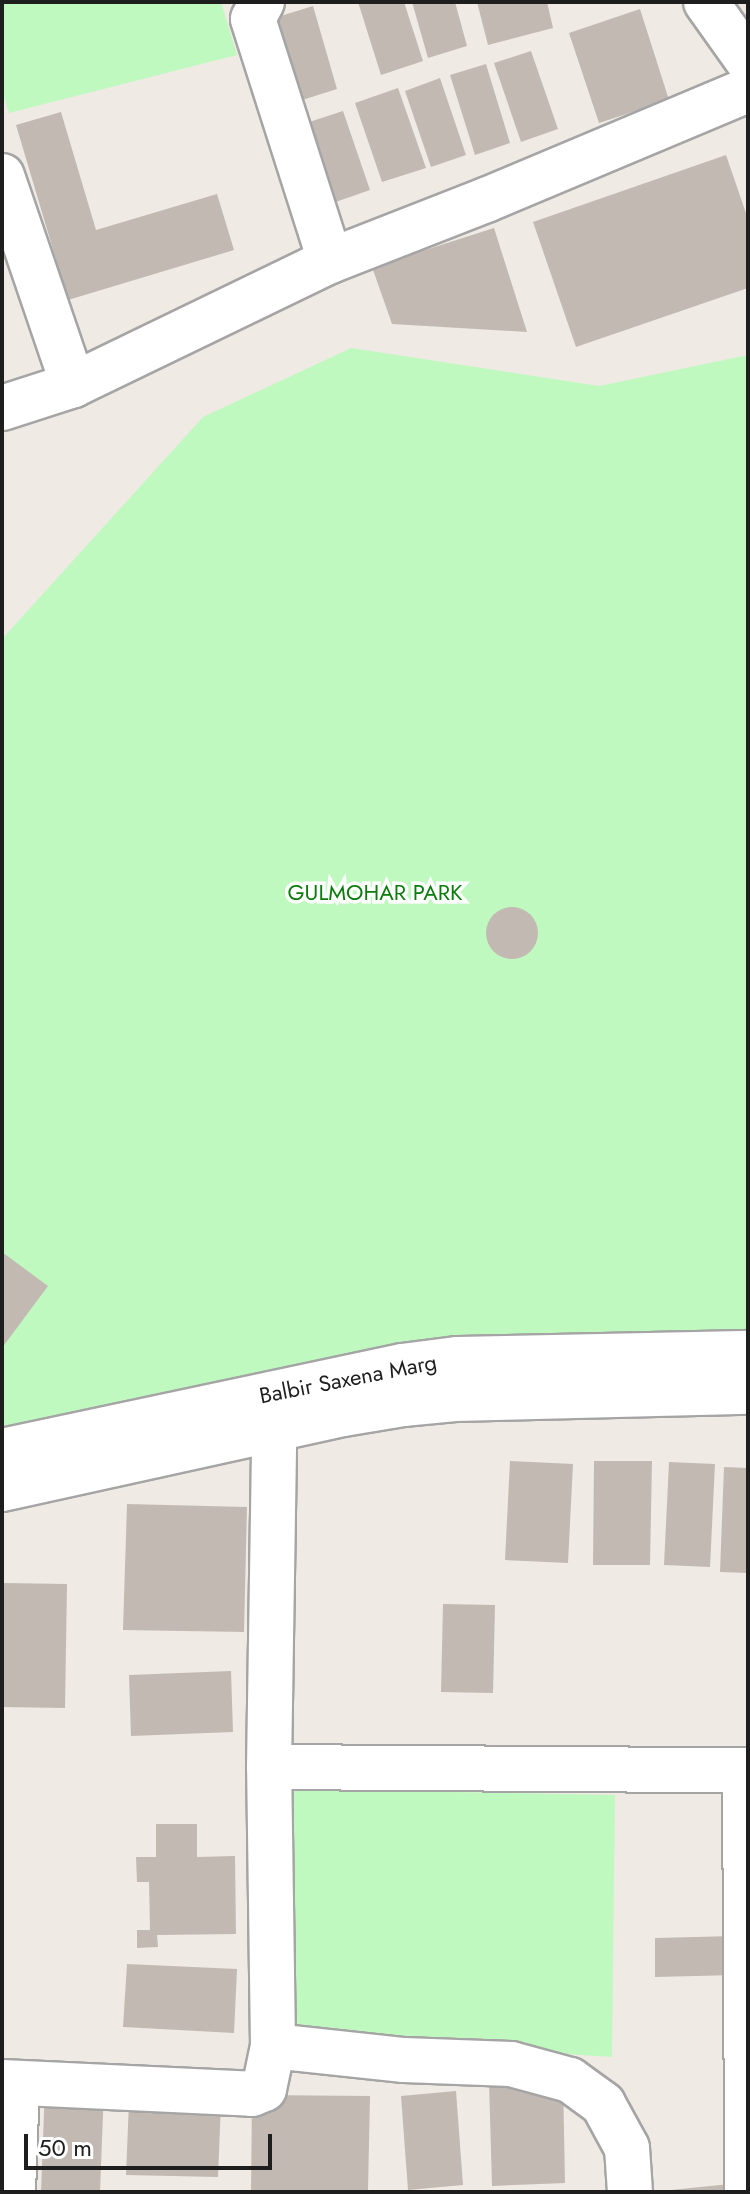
<!DOCTYPE html>
<html>
<head>
<meta charset="utf-8">
<style>
  body { margin:0 }
  #map { position:relative; width:750px; height:2194px; overflow:hidden; background:#efeae3; font-family:Jost,sans-serif }
  div>[style] { position:absolute }
  .park>* { inset:0; background:#c0f9c0 }
  .building>* { inset:0; background:#c3b9b3 }
  .round { border-radius:50% }
  .roads { filter:drop-shadow(2px 0 #a5a5a5) drop-shadow(-2px 0 #a5a5a5) drop-shadow(0 2px #a5a5a5) drop-shadow(0 -2px #a5a5a5) }
  .minor>* { height:44px; margin:-22px; padding:0 22px; transform-origin:22px; border-radius:22px; background:#fff }
  span { translate:-50% -50%; white-space:nowrap; text-align:center; line-height:1.15; -webkit-text-stroke:7px #fff; paint-order:stroke }
  .park-label { font-size:22px; color:#0b7c0b }
  .street-label { font-size:22px; color:#1e1e1e }
  .frame { position:absolute; inset:0; border:4px solid #1e1e1e; pointer-events:none }
  .scale { position:absolute; left:24px; top:2134px; width:248px; height:36px; box-sizing:border-box; border:4px solid #1e1e1e; border-top:0; padding-left:10px; font-size:24px; line-height:28px; white-space:nowrap; color:#1e1e1e; -webkit-text-stroke:6px #fff; paint-order:stroke }
</style>
</head>
<body>
<div id="map">
  <div class="park">
    <div style="clip-path:polygon(2px 2px,221px 2px,237px 55px,9px 113px,2px 91px)"></div>
    <div style="clip-path:polygon(351px 348px,599px 386px,748px 355px,748px 1350px,2px 1437px,2px 639px,203px 417px)"></div>
    <div style="clip-path:polygon(292px 1789px,615px 1795px,612px 2057px,290px 2036px)"></div>
  </div>
  <div class="building">
    <div style="clip-path:polygon(358px 2px,404px 2px,423px 61px,381px 75px)"></div>
    <div style="clip-path:polygon(412px 2px,455px 2px,467px 46px,428px 58px)"></div>
    <div style="clip-path:polygon(477px 2px,547px 2px,553px 28px,488px 45px)"></div>
    <div style="clip-path:polygon(313px 6px,337px 89px,296px 102px,271px 19px)"></div>
    <div style="clip-path:polygon(640px 9px,669px 100px,599px 123px,569px 33px)"></div>
    <div style="clip-path:polygon(531px 51px,558px 129px,521px 142px,494px 63px)"></div>
    <div style="clip-path:polygon(486px 64px,510px 143px,475px 155px,450px 75px)"></div>
    <div style="clip-path:polygon(440px 78px,466px 155px,431px 167px,405px 91px)"></div>
    <div style="clip-path:polygon(398px 88px,426px 168px,382px 182px,355px 103px)"></div>
    <div style="clip-path:polygon(343px 111px,370px 190px,327px 205px,300px 125px)"></div>
    <div style="clip-path:polygon(61px 112px,96px 230px,217px 194px,234px 250px,68px 300px,16px 125px)"></div>
    <div style="clip-path:polygon(726px 155px,748px 219px,748px 288px,576px 347px,533px 222px)"></div>
    <div style="clip-path:polygon(494px 228px,527px 332px,392px 324px,372px 267px)"></div>
    <div class="round" style="left:486px;top:907px;width:52px;height:52px"></div>
    <div style="clip-path:polygon(2px 1252px,48px 1286px,2px 1348px)"></div>
    <div style="clip-path:polygon(510px 1461px,573px 1464px,568px 1563px,505px 1560px)"></div>
    <div style="clip-path:polygon(594px 1461px,652px 1461px,650px 1565px,593px 1565px)"></div>
    <div style="clip-path:polygon(669px 1462px,715px 1464px,710px 1567px,664px 1565px)"></div>
    <div style="clip-path:polygon(724px 1467px,748px 1468px,748px 1573px,720px 1572px)"></div>
    <div style="clip-path:polygon(127px 1504px,247px 1507px,244px 1632px,123px 1630px)"></div>
    <div style="clip-path:polygon(2px 1583px,67px 1584px,65px 1708px,2px 1707px)"></div>
    <div style="clip-path:polygon(443px 1604px,495px 1605px,493px 1693px,441px 1692px)"></div>
    <div style="clip-path:polygon(231px 1671px,233px 1732px,131px 1736px,129px 1675px)"></div>
    <div style="clip-path:polygon(156px 1824px,197px 1824px,197px 1857px,235px 1856px,236px 1934px,157px 1935px,158px 1947px,137px 1948px,137px 1930px,150px 1930px,149px 1882px,137px 1882px,136px 1857px,156px 1857px)"></div>
    <div style="clip-path:polygon(735px 1936px,736px 1975px,655px 1977px,655px 1938px)"></div>
    <div style="clip-path:polygon(127px 1964px,237px 1969px,234px 2033px,123px 2027px)"></div>
    <div style="clip-path:polygon(563px 2080px,565px 2183px,492px 2186px,489px 2082px)"></div>
    <div style="clip-path:polygon(45px 2087px,104px 2088px,100px 2192px,41px 2192px)"></div>
    <div style="clip-path:polygon(456px 2091px,463px 2185px,408px 2190px,401px 2096px)"></div>
    <div style="clip-path:polygon(252px 2095px,370px 2096px,368px 2192px,251px 2192px)"></div>
    <div style="clip-path:polygon(129px 2101px,221px 2103px,218px 2177px,126px 2175px)"></div>
    <div style="clip-path:polygon(730px 2184px,731px 2192px,671px 2192px,671px 2190px)"></div>
  </div>
  <div class="roads">
    <div class="minor">
      <div style="left:262px;top:2px;width:19px;rotate:118deg"></div>
      <div style="left:253px;top:19px;width:254px;rotate:72.3deg"></div>
      <div style="left:706px;top:2px;width:72px;rotate:54.6deg"></div>
      <div style="left:2px;top:176px;width:221px;rotate:71.2deg"></div>
      <div style="left:2px;top:408px;width:75px;rotate:-17.9deg"></div>
      <div style="left:73px;top:385px;width:285px;rotate:-25.8deg"></div>
      <div style="left:330px;top:261px;width:168px;rotate:-21.4deg"></div>
      <div style="left:486px;top:200px;width:284px;rotate:-22.8deg"></div>
      <div style="left:2px;top:1451px;width:409px;rotate:-12deg"></div>
      <div style="left:402px;top:1366px;width:55px;rotate:-7.3deg"></div>
      <div style="left:457px;top:1359px;width:291px;rotate:-1.2deg"></div>
      <div style="left:2px;top:1489px;width:349px;rotate:-12.4deg"></div>
      <div style="left:343px;top:1414px;width:61px;rotate:-9.5deg"></div>
      <div style="left:403px;top:1404px;width:52px;rotate:-5.5deg"></div>
      <div style="left:455px;top:1399px;width:293px;rotate:-1.4deg"></div>
      <div style="left:269px;top:1767px;width:479px;rotate:0.4deg"></div>
      <div style="left:745px;top:1770px;width:422px;rotate:89.7deg"></div>
      <div style="left:273px;top:2046px;width:132px;rotate:6.1deg"></div>
      <div style="left:404px;top:2060px;width:107px;rotate:2.1deg"></div>
      <div style="left:511px;top:2064px;width:61px;rotate:15.2deg"></div>
      <div style="left:570px;top:2080px;width:41px;rotate:36deg"></div>
      <div style="left:603px;top:2104px;width:50px;rotate:61.4deg"></div>
      <div style="left:627px;top:2148px;width:44px;rotate:86.1deg"></div>
      <div style="left:2px;top:2082px;width:250px;rotate:2.7deg"></div>
      <div style="left:252px;top:2094px;width:13px;rotate:-23deg"></div>
      <div style="left:264px;top:2089px;width:44px;rotate:-78.2deg"></div>
      <div style="left:273px;top:2046px;width:279px;rotate:-90.8deg"></div>
      <div style="left:269px;top:1767px;width:337px;rotate:-89.1deg"></div>
      <div style="left:274px;top:1430px;width:36px;rotate:-95deg"></div>
      <div style="left:13px;top:2192px;width:109px;rotate:-87.9deg"></div>
    </div>
  </div>
  <div class="park-label">
    <span style="left:375px;top:893px">GULMOHAR PARK</span>
  </div>
  <div class="street-label">
    <span style="left:348px;top:1379px;rotate:-11deg">Balbir Saxena Marg</span>
  </div>
  <div class="frame"></div>
  <div class="scale">50 m</div>
</div>
</body>
</html>
